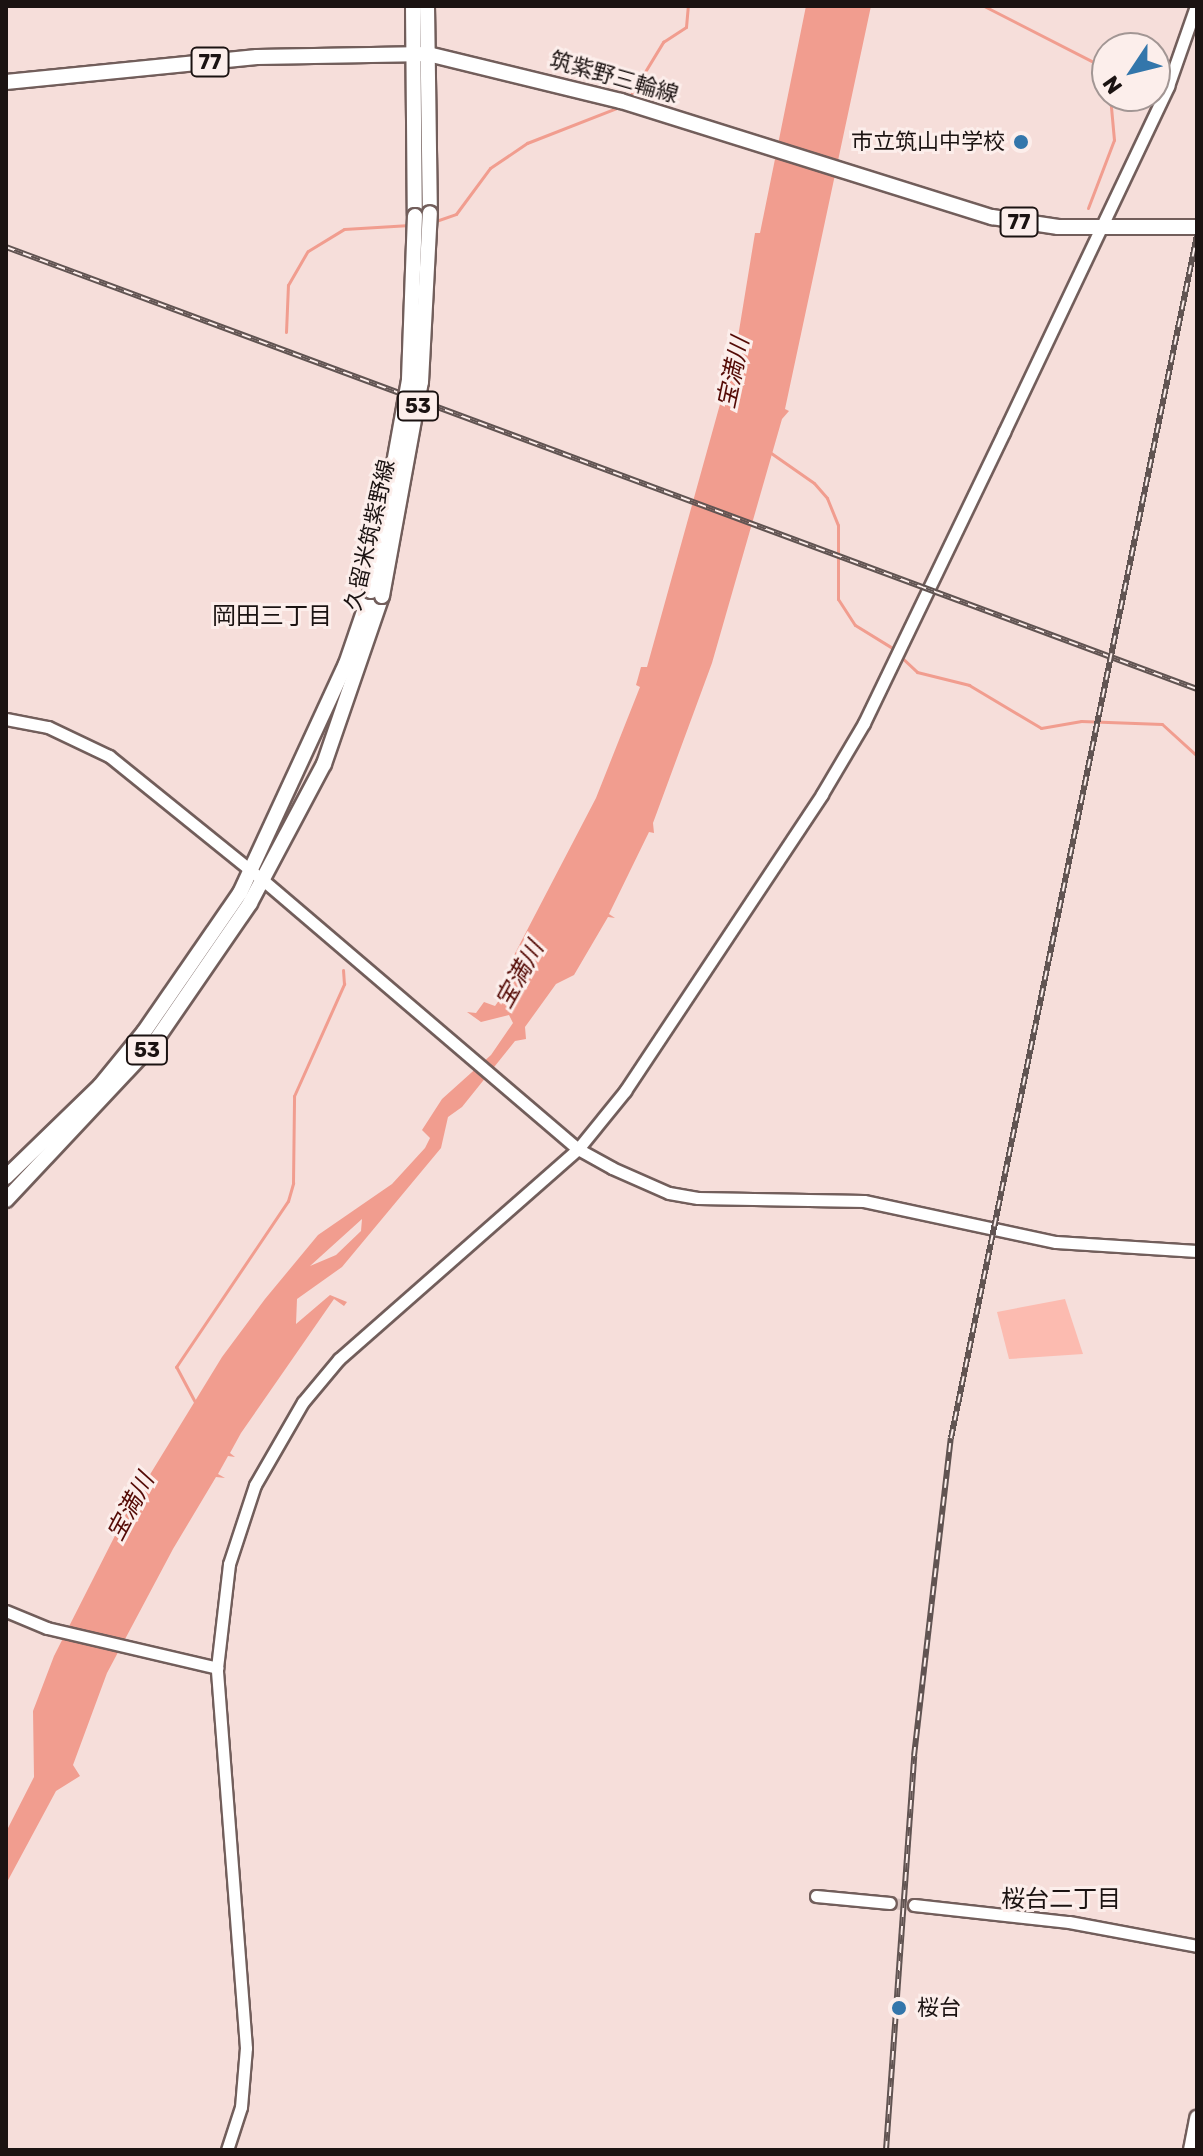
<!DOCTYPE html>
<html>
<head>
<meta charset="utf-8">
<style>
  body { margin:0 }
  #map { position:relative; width:1203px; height:2156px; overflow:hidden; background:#f6deda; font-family:Rubik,"Noto Sans JP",sans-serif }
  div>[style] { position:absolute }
  .green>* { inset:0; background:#fcbbb0 }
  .water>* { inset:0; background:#f19d8f }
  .stream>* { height:3px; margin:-1.5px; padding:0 1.5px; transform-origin:1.5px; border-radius:1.5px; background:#f19d8f }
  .tertiary-tunnel>* { height:11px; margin-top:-5.5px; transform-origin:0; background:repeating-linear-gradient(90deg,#d5c0bc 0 11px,transparent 0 16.5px) }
  .roads { filter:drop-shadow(2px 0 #725e5b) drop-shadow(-2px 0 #725e5b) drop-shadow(0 2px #725e5b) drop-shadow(0 -2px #725e5b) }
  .tertiary>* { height:11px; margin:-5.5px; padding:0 5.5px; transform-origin:5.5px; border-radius:5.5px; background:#fff }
  .primary>* { height:14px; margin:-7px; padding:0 7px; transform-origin:7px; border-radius:7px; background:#fff }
  .rail>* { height:6px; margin-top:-3px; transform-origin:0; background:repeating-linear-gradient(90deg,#fceeeb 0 9px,#615452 0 18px); box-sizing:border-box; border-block:2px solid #615452 }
  .bridges { filter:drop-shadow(2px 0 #725e5b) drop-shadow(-2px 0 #725e5b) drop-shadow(0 2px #725e5b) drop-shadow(0 -2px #725e5b) }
  .primary-bridge>* { height:14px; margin:-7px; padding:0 7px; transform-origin:7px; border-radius:7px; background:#fff }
  .dots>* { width:22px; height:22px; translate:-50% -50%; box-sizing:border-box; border:4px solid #fceeeb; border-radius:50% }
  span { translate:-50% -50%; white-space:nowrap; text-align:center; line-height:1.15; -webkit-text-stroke:6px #fceeeb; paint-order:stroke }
  .shield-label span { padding:2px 6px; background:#fceeeb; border:2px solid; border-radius:6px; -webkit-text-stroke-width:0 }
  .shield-label { font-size:20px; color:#1b1312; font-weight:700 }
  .street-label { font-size:22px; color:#1b1312 }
  .poi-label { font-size:22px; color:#1b1312 }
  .right { translate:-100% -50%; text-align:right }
  .left { translate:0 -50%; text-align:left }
  .water-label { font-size:24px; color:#540a05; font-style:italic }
  .neighbourhood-label { font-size:24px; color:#1b1312 }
  .frame { position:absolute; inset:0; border:8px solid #1b1312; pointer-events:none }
  .north { position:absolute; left:1091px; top:32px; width:80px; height:80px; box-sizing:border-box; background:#fceeeb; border:2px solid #a29694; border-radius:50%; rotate:235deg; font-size:22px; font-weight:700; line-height:32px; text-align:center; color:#1b1312 }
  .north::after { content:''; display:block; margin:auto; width:28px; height:36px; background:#3376ab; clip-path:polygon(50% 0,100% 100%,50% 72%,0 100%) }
</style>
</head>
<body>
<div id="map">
  <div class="green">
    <div style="clip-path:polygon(1065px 1299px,1083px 1354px,1009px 1359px,997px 1312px)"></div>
  </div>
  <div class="water">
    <div style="clip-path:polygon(evenodd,806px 6px,871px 6px,785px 409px,789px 411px,782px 419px,712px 663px,653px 823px,654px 833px,649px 832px,609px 914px,615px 918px,608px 917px,574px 975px,556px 984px,525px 1027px,526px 1039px,515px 1041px,462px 1107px,448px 1117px,441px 1148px,342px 1267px,297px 1299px,296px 1324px,330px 1295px,347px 1302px,344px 1306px,334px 1299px,241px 1433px,230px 1453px,235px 1457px,228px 1456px,218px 1474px,225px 1478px,216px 1477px,173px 1549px,107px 1673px,73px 1765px,80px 1776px,56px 1791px,6px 1884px,6px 1832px,34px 1777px,33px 1711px,54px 1656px,127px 1512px,222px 1357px,265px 1299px,318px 1235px,392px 1184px,425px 1148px,430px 1138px,422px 1130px,442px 1099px,491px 1055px,513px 1023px,509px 1015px,481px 1022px,467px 1012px,476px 1013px,484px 1002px,495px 1006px,522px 968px,511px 961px,596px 798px,640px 687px,636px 685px,641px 667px,647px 667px,737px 343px,755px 233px,760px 233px,806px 6px,362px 1219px,361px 1231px,336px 1255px,310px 1266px,362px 1219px)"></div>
  </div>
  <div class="stream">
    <div style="left:984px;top:6px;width:138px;rotate:27.1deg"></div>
    <div style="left:629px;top:98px;width:66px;rotate:-58.7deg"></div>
    <div style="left:663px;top:42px;width:27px;rotate:-33deg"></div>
    <div style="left:686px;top:27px;width:21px;rotate:-85deg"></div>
    <div style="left:1088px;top:208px;width:73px;rotate:-69.1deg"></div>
    <div style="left:1114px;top:140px;width:44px;rotate:-95.2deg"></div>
    <div style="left:433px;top:222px;width:24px;rotate:-19deg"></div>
    <div style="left:456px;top:214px;width:57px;rotate:-53.5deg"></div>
    <div style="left:490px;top:168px;width:45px;rotate:-34deg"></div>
    <div style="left:527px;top:143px;width:102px;rotate:-21.3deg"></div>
    <div style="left:286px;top:332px;width:47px;rotate:-87.6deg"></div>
    <div style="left:288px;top:285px;width:39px;rotate:-60deg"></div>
    <div style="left:308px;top:251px;width:42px;rotate:-31.4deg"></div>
    <div style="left:344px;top:229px;width:66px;rotate:-3.5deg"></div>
    <div style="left:771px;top:453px;width:52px;rotate:34.9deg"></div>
    <div style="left:814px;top:483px;width:20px;rotate:49deg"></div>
    <div style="left:827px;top:498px;width:29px;rotate:68deg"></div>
    <div style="left:838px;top:525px;width:74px;rotate:90deg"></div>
    <div style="left:838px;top:599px;width:31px;rotate:57deg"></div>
    <div style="left:855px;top:625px;width:46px;rotate:31.6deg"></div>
    <div style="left:899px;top:655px;width:25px;rotate:43deg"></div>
    <div style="left:917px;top:672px;width:54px;rotate:14deg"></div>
    <div style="left:969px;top:685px;width:84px;rotate:30.8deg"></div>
    <div style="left:1041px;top:728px;width:41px;rotate:-9.9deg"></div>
    <div style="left:1081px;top:721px;width:81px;rotate:2.1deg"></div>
    <div style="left:1162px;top:724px;width:47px;rotate:42.4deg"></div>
    <div style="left:195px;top:1402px;width:40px;rotate:-118deg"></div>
    <div style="left:176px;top:1367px;width:200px;rotate:-56deg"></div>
    <div style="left:288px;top:1201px;width:19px;rotate:-74deg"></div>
    <div style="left:293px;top:1183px;width:87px;rotate:-89.3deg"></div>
    <div style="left:294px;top:1096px;width:123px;rotate:-65.9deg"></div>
    <div style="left:344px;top:984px;width:14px;rotate:-94deg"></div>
  </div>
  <div class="tertiary-tunnel">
    <div style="left:890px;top:1903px;width:24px;rotate:5deg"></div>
  </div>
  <div class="roads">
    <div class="tertiary">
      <div style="left:6px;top:719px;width:43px;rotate:10.8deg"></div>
      <div style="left:48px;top:727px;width:68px;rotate:25.4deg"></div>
      <div style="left:109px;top:756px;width:199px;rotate:38.9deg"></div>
      <div style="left:264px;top:881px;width:413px;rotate:40.5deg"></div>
      <div style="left:578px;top:1149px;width:39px;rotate:29deg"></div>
      <div style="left:612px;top:1168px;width:62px;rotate:23.7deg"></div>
      <div style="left:669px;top:1193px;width:29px;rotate:10deg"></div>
      <div style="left:698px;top:1198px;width:166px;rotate:1deg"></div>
      <div style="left:864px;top:1201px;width:196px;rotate:12.1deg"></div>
      <div style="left:1056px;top:1242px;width:141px;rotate:3.7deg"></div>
      <div style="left:6px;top:1611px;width:44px;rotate:22.5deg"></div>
      <div style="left:47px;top:1628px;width:175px;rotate:13.2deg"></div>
      <div style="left:816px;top:1896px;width:74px;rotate:5.4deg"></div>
      <div style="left:914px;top:1905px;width:156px;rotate:6.3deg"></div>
      <div style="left:1069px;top:1922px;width:130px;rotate:10.6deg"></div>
      <div style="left:227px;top:2150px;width:45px;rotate:-72deg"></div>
      <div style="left:241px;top:2107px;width:59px;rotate:-85.2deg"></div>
      <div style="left:246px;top:2048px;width:381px;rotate:-94.4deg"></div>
      <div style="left:217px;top:1668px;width:105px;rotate:-83.4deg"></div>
      <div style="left:229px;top:1564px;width:83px;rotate:-71.8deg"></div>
      <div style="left:255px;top:1485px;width:96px;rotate:-60deg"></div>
      <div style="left:303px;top:1402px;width:56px;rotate:-50.1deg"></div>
      <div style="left:339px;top:1359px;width:318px;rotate:-41.3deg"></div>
      <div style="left:578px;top:1149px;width:75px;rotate:-51deg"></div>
      <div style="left:625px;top:1091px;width:356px;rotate:-56.4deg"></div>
      <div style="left:822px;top:794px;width:82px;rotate:-59.4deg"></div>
      <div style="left:864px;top:723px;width:323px;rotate:-64.3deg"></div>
      <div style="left:1004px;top:432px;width:383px;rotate:-64.6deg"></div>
      <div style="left:1168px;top:86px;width:85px;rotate:-70.7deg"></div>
    </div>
    <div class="primary">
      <div style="left:413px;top:6px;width:210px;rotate:89.5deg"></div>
      <div style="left:427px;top:6px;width:207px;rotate:89.2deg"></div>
      <div style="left:6px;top:82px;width:252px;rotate:-5.7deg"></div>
      <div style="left:257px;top:57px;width:171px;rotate:-1deg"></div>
      <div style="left:428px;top:54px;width:199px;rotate:13.7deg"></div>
      <div style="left:621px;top:101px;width:389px;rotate:17.4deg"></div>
      <div style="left:992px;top:217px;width:67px;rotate:8.6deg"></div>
      <div style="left:1058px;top:227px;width:139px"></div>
      <div style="left:6px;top:1177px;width:131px;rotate:-44.1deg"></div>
      <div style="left:100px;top:1086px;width:70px;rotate:-50.8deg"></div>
      <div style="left:144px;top:1032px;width:169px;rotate:-55.4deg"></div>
      <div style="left:240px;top:893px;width:252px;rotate:-65.2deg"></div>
      <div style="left:346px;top:664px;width:77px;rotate:-71.1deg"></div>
      <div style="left:6px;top:1200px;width:219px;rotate:-46.8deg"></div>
      <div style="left:156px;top:1040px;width:166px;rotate:-55.5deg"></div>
      <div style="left:250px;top:903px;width:157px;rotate:-62deg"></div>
      <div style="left:324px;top:764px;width:178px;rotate:-71deg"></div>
      <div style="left:1191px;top:2150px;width:33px;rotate:-79deg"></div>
    </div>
  </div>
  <div class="rail">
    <div style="left:6px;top:247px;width:1270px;rotate:20.36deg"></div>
    <div style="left:886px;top:2150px;width:395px;rotate:-85.9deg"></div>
    <div style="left:914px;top:1756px;width:320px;rotate:-83.4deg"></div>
    <div style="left:951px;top:1438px;width:1228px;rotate:-78.44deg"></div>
  </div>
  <div class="bridges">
    <div class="primary-bridge">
      <div style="left:371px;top:591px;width:215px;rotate:-79.8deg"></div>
      <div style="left:409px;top:379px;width:163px;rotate:-87.9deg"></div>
      <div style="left:382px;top:596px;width:218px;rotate:-79.7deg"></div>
      <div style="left:421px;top:382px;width:169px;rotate:-87deg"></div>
    </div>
  </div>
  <div class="dots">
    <div style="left:1021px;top:142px;background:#3376ab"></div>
    <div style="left:899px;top:2008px;background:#3376ab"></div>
  </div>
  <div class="shield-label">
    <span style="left:210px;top:62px">77</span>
    <span style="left:1019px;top:222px">77</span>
    <span style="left:418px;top:406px">53</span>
    <span style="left:147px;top:1050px">53</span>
  </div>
  <div class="street-label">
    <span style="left:614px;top:77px;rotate:16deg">筑紫野三輪線</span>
    <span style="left:370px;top:535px;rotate:-77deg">久留米筑紫野線</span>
  </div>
  <div class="poi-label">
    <span class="right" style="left:1005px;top:142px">市立筑山中学校</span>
    <span class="left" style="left:917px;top:2008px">桜台</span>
  </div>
  <div class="water-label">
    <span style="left:734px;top:373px;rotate:-78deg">宝満川</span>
    <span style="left:520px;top:975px;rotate:-61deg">宝満川</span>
    <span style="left:131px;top:1507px;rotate:-62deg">宝満川</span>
  </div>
  <div class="neighbourhood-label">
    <span style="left:272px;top:617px">岡田三丁目</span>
    <span style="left:1061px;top:1900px">桜台二丁目</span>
  </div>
  <div class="frame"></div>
  <div class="north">N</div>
</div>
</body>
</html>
